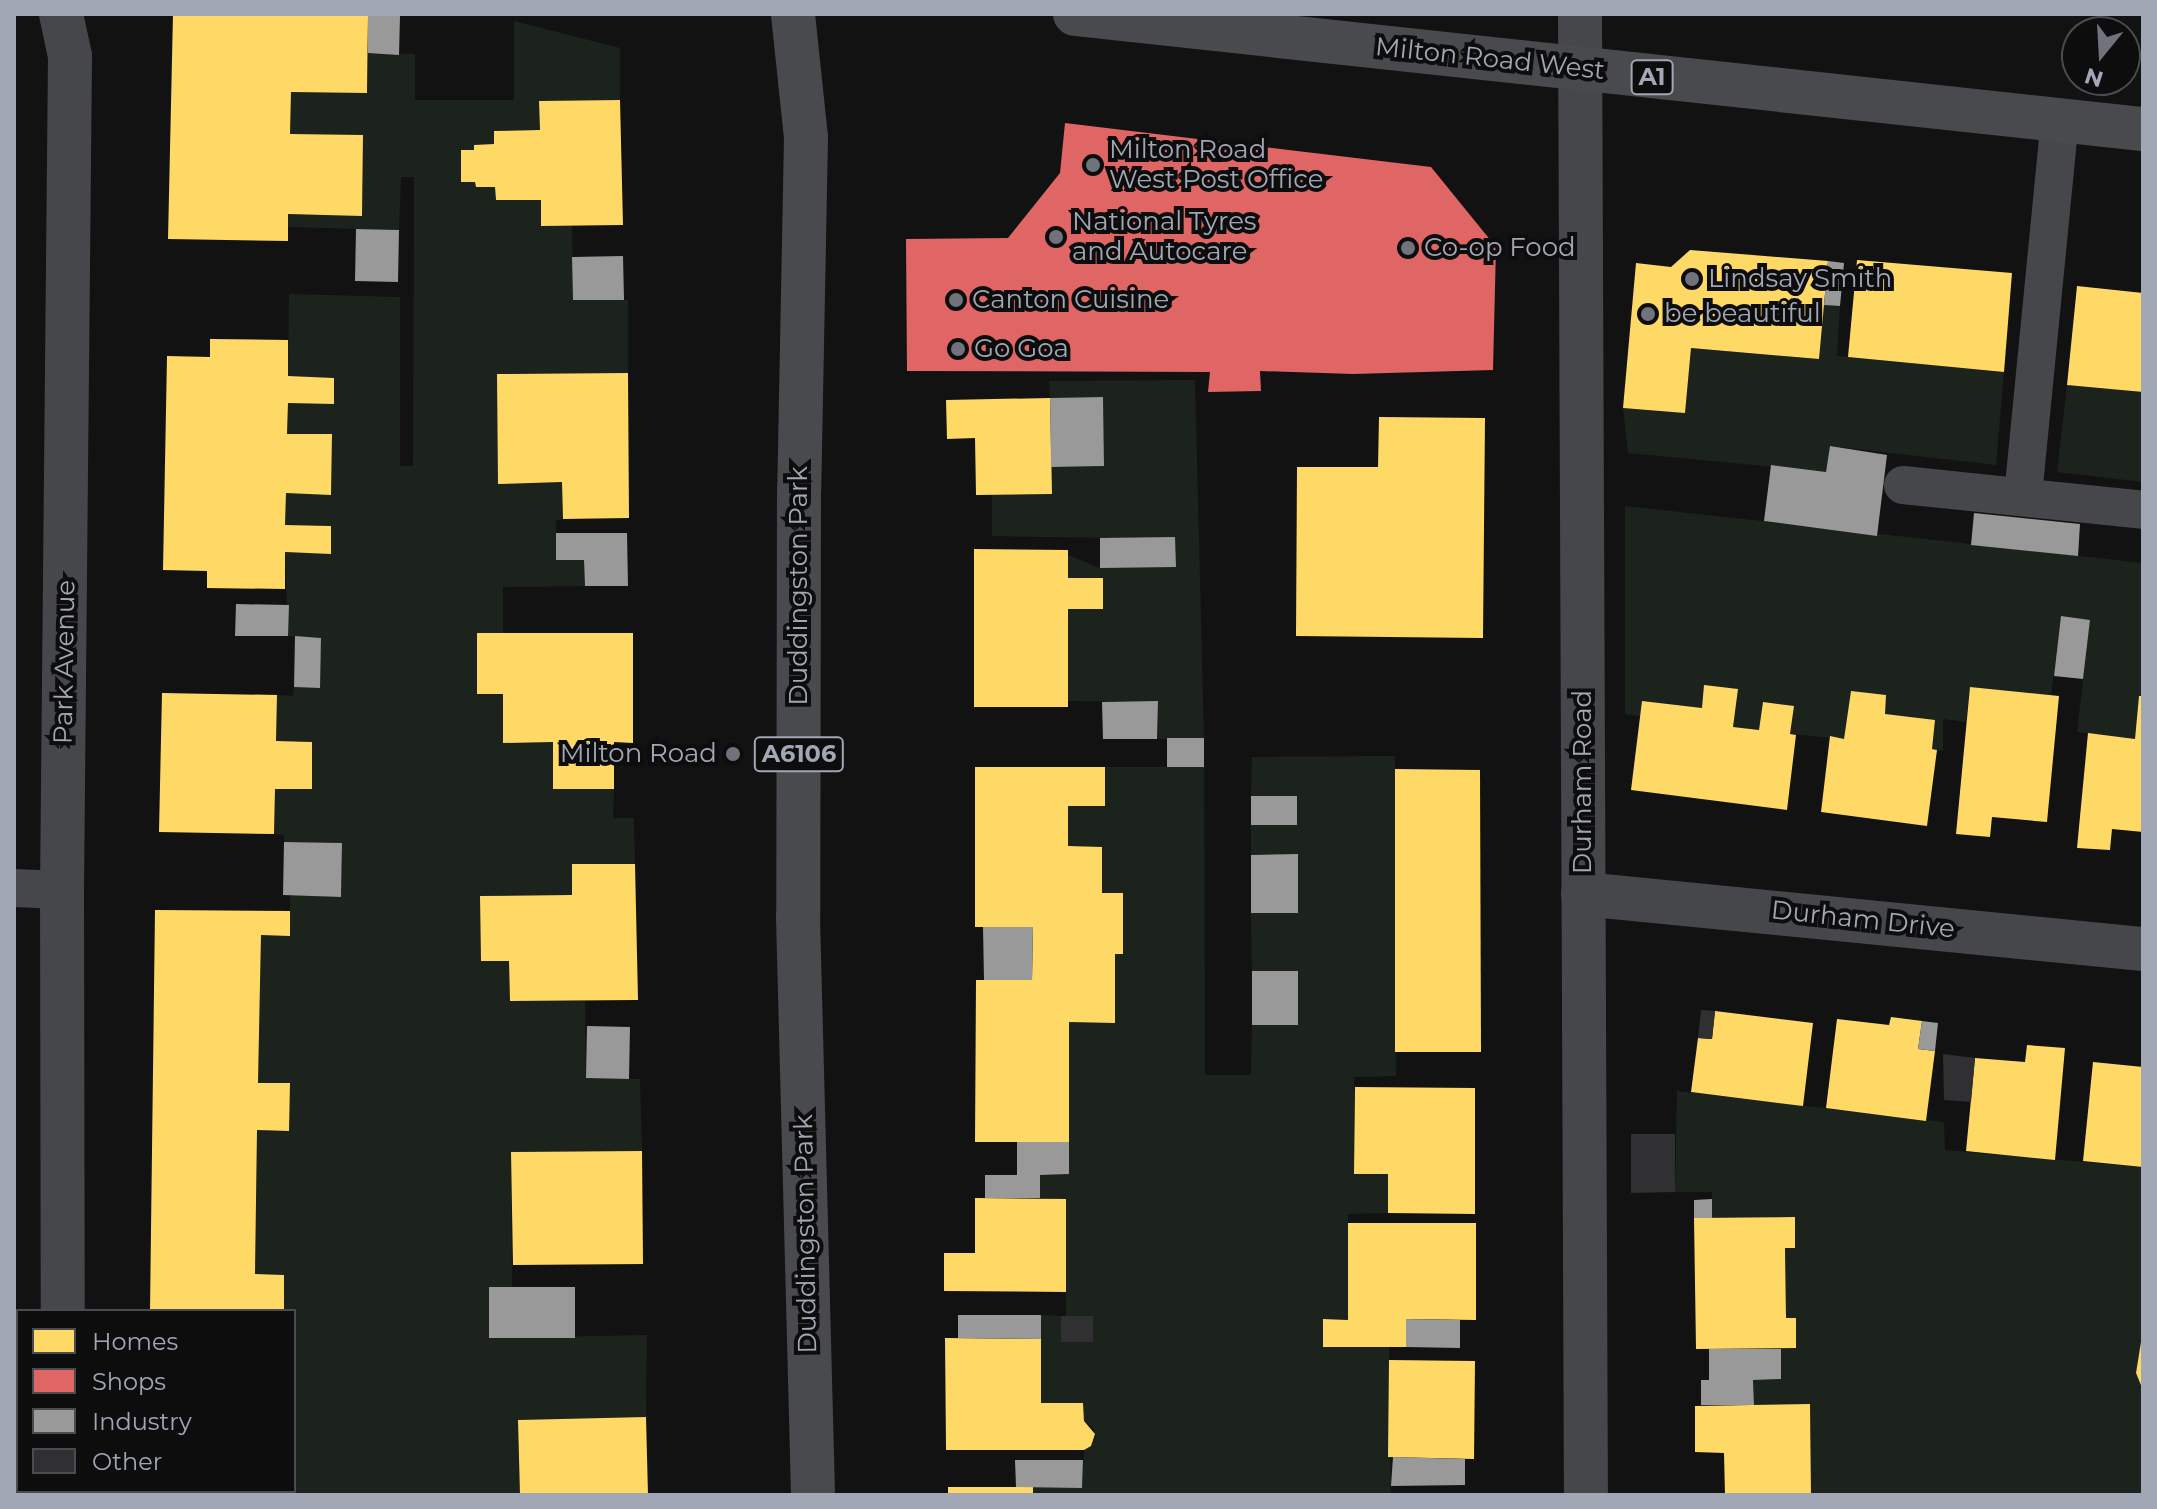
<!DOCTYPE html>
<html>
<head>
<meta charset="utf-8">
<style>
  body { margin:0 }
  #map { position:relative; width:2157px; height:1509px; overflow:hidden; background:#121213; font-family:Montserrat,sans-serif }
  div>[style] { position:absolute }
  .green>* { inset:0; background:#1c231d }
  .homes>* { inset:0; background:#ffd966 }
  .shops>* { inset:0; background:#e06666 }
  .industry>* { inset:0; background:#999 }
  .building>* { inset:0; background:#303032 }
  .service>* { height:38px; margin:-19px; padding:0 19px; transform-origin:19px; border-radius:19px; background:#46474b }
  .minor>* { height:44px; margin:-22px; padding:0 22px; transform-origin:22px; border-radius:22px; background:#46474b }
  .primary>* { height:44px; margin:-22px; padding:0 22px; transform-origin:22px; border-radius:22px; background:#494a4d }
  .dots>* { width:22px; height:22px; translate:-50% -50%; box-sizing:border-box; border:4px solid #0d0d0e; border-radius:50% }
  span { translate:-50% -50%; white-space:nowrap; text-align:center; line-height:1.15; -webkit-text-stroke:8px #0d0d0e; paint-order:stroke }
  .shield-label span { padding:2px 6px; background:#0d0d0e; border:2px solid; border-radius:6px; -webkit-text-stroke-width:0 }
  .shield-label { font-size:24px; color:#a2a7b5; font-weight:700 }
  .street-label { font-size:26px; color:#a2a7b5 }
  .poi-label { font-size:26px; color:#a2a7b5 }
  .left { translate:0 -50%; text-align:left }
  .right { translate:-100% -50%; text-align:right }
  .frame { position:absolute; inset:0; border:16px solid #a2a7b5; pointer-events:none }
  .legend { position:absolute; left:16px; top:1309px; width:280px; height:184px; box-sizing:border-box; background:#0d0d0e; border:2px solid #494b51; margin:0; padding:10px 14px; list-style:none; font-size:24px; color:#a2a7b5 }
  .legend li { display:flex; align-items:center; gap:16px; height:40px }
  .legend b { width:40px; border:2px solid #494b51 }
  .north { position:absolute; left:2061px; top:16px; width:80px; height:80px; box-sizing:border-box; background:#0d0d0e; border:2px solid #494b51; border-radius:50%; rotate:198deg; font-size:22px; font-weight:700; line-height:32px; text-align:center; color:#a2a7b5 }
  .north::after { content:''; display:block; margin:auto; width:28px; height:36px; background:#70737c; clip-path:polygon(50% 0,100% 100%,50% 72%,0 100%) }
</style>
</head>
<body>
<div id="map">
  <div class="green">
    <div style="clip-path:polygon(514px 21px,620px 48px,620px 100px,539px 101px,540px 130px,494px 131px,494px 144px,475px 145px,474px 150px,461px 150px,461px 181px,475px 182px,476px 187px,495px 187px,496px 200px,541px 200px,542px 226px,572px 225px,573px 300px,628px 300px,628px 373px,498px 483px,562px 482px,563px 519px,556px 520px,556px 560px,584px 560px,585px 586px,503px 587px,503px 634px,477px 634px,477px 694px,503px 694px,504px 743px,553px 742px,553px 789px,614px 789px,613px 818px,634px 818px,635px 864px,572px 864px,572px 895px,480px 896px,481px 961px,509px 961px,510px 1001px,585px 1001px,586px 1078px,640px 1079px,642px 1151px,511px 1152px,512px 1287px,489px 1287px,489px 1338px,647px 1335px,646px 1417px,518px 1420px,520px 1495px,282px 1495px,282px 1491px,294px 1491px,294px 1311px,284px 1311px,284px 1275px,255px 1274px,257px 1130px,289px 1131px,258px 1083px,261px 935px,290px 935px,290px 895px,341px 897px,342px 843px,284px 842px,284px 835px,274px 834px,275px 789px,312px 789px,312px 742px,276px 741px,277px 695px,293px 696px,294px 687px,319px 688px,321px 638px,288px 636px,285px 552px,331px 553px,331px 526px,285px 525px,286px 493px,331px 494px,332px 435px,287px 434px,288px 403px,334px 403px,334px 378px,288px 376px,289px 294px,400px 297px,400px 466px,413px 466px,414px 177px,401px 177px,399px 230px,288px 227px,288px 214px,362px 215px,363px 136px,290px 134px,291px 92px,367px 92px,368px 53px,415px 54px,415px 100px,514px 100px)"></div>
    <div style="clip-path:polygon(1824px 305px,1840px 306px,1837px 356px,2004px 372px,1996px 465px,1830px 446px,1826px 472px,1628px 453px,1623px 408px,1685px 412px,1691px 348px,1819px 359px)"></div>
    <div style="clip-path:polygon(1195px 380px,1204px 738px,1157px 739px,1158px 702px,1068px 701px,1068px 609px,1103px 578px,1068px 578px,1068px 555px,1100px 568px,1175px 539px,992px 536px,992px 495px,1051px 494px,1051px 467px,1104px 466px,1103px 397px,1050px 398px,1049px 381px)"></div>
    <div style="clip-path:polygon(2067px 385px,2143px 392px,2143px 482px,2057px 472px)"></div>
    <div style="clip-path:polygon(1625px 506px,2143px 563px,2143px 696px,2139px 696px,2135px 739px,2077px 732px,2090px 620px,2061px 616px,2051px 696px,1970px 687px,1966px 722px,1943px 719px,1943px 751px,1932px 749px,1885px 714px,1885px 696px,1851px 691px,1844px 739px,1790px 734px,1794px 706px,1763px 702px,1759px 730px,1733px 727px,1738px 689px,1705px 686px,1702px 708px,1643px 701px,1640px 716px,1625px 714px)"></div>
    <div style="clip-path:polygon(1395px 756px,1396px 1076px,1354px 1077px,1354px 1173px,1388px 1174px,1388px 1213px,1348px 1214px,1348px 1320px,1324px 1319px,1324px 1347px,1389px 1347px,1391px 1495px,1033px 1495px,1033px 1487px,1082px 1487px,1084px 1450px,1091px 1446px,1095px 1438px,1094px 1429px,1084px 1421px,1083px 1404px,1041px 1403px,1041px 1315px,1061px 1316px,1061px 1342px,1093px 1342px,1093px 1316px,1066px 1316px,1066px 1200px,1040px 1198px,1040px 1175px,1069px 1174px,1069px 1022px,1115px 1022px,1115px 954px,1123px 954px,1123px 893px,1102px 893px,1102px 848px,1068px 846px,1068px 806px,1105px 806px,1105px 767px,1204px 767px,1205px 1075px,1251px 1075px,1252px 1025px,1298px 1025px,1297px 971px,1252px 971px,1251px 913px,1298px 913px,1298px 854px,1251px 855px,1251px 825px,1297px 825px,1297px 797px,1251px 796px,1252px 757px)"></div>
    <div style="clip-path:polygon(1677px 1091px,1944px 1122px,1945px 1150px,2143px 1167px,2143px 1332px,2136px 1373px,2143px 1390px,2143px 1495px,1811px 1495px,1810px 1404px,1754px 1405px,1753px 1380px,1781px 1379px,1781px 1349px,1796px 1348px,1786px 1318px,1785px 1248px,1795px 1248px,1712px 1218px,1712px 1192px,1675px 1192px)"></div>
  </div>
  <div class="homes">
    <div style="clip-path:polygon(173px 14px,368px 16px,367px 93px,291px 92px,290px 134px,363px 135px,362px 216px,288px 214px,288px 241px,168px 239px)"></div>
    <div style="clip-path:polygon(620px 100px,623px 225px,541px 226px,541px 200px,496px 200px,495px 187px,476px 187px,475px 182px,461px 182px,461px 150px,474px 150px,474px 145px,494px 144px,494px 131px,540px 130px,539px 101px)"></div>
    <div style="clip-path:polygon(1690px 250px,1828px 261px,1819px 359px,1691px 348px,1685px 413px,1623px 408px,1636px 263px,1671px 267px)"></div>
    <div style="clip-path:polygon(1857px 260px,2012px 273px,2004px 372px,1848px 357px)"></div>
    <div style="clip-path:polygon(2077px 286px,2143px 293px,2143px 392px,2067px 385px)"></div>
    <div style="clip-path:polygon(210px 339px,288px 340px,288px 376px,334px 378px,334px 404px,288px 403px,287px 434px,332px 434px,331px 495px,286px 493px,285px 525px,331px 526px,331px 554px,285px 552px,285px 589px,207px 588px,207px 571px,163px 570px,167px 356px,210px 357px)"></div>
    <div style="clip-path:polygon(628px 373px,629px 518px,563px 519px,562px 482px,498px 484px,497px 374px)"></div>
    <div style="clip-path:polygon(1050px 398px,1052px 494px,976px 495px,975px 438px,947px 439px,946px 400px)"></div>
    <div style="clip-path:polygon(1379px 417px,1485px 418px,1483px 638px,1296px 636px,1297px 467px,1378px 467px)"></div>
    <div style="clip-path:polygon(974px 549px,1068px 550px,1068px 578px,1103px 578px,1103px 609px,1068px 609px,1068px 707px,974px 707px)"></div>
    <div style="clip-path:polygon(477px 633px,633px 633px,633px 743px,614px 742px,614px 789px,553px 789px,553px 742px,503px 743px,503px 694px,477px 694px)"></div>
    <div style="clip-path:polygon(1704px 685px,1738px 689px,1733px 727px,1759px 730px,1763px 702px,1794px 706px,1790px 734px,1796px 735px,1787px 810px,1631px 790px,1642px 701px,1702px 708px)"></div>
    <div style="clip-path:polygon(1970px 687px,2059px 696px,2047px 822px,1992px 817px,1990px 837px,1956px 834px)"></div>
    <div style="clip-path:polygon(1851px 691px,1886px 695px,1885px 714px,1935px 720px,1932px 749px,1937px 750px,1927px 826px,1821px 812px,1830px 736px,1844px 739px)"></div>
    <div style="clip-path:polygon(162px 693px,277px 695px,276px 741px,312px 742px,312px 789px,275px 789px,274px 834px,159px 832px)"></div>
    <div style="clip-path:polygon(2139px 696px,2143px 696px,2143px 832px,2112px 829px,2110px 850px,2077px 848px,2088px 733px,2135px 739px)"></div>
    <div style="clip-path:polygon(975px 767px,1105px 767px,1105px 806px,1068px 806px,1068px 846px,1102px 847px,1102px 893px,1123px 893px,1123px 954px,1115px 954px,1115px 1023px,1069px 1022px,1069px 1142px,975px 1142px,976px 980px,1032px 980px,1033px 927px,975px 927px)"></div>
    <div style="clip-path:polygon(1395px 769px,1480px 770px,1481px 1052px,1395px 1052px)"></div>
    <div style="clip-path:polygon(572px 864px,635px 864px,638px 1000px,510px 1001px,509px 961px,481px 961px,480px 896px,572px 895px)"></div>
    <div style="clip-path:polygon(155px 910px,290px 911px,290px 936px,261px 935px,258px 1083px,290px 1083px,289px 1131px,257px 1130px,255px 1274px,284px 1275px,284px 1311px,150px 1311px)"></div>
    <div style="clip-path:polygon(1715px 1011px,1813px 1023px,1803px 1106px,1691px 1092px,1698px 1038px,1712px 1039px)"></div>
    <div style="clip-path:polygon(1891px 1017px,1922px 1021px,1918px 1049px,1935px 1051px,1926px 1121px,1826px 1108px,1837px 1019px,1889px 1025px)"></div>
    <div style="clip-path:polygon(2027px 1045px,2065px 1048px,2055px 1160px,1966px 1151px,1975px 1058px,2025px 1062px)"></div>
    <div style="clip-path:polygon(2093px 1062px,2143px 1067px,2143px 1167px,2083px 1161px)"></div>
    <div style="clip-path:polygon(1355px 1087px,1475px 1088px,1475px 1214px,1388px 1213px,1388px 1174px,1354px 1174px)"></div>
    <div style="clip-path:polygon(642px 1151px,643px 1264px,513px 1265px,511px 1152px)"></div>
    <div style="clip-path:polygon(975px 1198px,1066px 1199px,1066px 1292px,944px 1291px,944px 1253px,975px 1253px)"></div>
    <div style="clip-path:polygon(1795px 1217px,1795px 1248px,1785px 1248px,1786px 1318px,1796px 1318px,1796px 1348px,1696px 1349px,1694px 1218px)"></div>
    <div style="clip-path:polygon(1348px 1223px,1476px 1223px,1476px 1320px,1406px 1319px,1406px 1347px,1323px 1347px,1323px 1319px,1348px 1320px)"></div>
    <div style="clip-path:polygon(945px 1338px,1041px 1339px,1041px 1403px,1083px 1403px,1084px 1421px,1095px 1434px,1091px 1446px,1084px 1450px,946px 1450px)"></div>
    <div style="clip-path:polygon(2141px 1342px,2143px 1342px,2143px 1390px,2136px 1373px)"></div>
    <div style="clip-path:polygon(1389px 1360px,1475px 1361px,1474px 1459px,1388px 1457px)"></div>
    <div style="clip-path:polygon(1810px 1404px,1811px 1495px,1725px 1495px,1724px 1453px,1695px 1452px,1695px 1406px)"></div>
    <div style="clip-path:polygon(646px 1417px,648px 1495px,520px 1495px,518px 1420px)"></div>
    <div style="clip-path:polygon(948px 1487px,1033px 1487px,1033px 1495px,948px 1495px)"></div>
    <div style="clip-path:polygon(147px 1491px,282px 1491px,282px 1495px,147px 1495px)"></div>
  </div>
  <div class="shops">
    <div style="clip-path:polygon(1065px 123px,1431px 167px,1496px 247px,1493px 370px,1353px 374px,1260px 371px,1261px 391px,1208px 392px,1210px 372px,907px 371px,906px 239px,1008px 238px,1060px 173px)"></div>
  </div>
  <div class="industry">
    <div style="clip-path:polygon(368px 16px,400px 16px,399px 55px,368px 53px)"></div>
    <div style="clip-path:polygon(356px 229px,399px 230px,398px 282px,355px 281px)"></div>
    <div style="clip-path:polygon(623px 256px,624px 300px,573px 300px,572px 257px)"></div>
    <div style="clip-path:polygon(1828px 261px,1844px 263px,1840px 306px,1824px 305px)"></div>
    <div style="clip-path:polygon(1103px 397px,1104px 466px,1051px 467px,1050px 398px)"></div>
    <div style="clip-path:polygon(1830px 446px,1887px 455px,1877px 536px,1764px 521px,1771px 465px,1826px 472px)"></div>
    <div style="clip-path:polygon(1974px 513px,2080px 524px,2078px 556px,1971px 545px)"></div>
    <div style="clip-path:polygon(556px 533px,627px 533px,628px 586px,585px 586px,584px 560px,556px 560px)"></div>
    <div style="clip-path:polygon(1175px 537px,1176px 567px,1100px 568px,1100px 538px)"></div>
    <div style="clip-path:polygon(236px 604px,289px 605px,288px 636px,235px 636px)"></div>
    <div style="clip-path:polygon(2061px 616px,2090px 620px,2083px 679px,2054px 676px)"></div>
    <div style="clip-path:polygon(295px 636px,321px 638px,320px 688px,294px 687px)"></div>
    <div style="clip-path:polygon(1158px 701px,1157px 739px,1103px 739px,1102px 702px)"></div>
    <div style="clip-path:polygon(1167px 738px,1204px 738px,1204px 767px,1167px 767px)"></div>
    <div style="clip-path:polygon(1251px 796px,1297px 796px,1297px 825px,1251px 825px)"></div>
    <div style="clip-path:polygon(284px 842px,342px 843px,341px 897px,283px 895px)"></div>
    <div style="clip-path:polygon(1298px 854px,1298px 913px,1251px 913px,1251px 855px)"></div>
    <div style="clip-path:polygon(983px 927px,1033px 927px,1032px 980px,984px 980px)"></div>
    <div style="clip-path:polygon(1252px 971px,1298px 971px,1298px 1025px,1252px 1025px)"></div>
    <div style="clip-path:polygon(1922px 1021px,1938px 1023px,1935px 1051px,1918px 1049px)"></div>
    <div style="clip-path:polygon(587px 1026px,630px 1027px,629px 1079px,586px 1078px)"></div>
    <div style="clip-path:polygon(1017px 1142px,1069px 1142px,1069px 1174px,1040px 1175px,1040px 1198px,985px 1198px,985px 1175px,1017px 1175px)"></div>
    <div style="clip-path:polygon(1712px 1199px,1712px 1218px,1694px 1218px,1694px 1200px)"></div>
    <div style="clip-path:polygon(489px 1287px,575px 1287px,575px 1338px,489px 1338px)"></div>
    <div style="clip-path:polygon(958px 1315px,1041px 1315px,1041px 1339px,958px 1338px)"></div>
    <div style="clip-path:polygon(1406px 1319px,1460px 1320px,1460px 1348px,1406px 1347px)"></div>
    <div style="clip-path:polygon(1709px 1349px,1781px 1349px,1781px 1379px,1753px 1380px,1754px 1405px,1701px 1405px,1701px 1380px,1709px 1380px)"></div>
    <div style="clip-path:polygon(1393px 1457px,1465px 1459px,1465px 1485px,1391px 1486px)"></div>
    <div style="clip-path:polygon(1015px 1460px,1083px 1460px,1082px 1488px,1016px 1487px)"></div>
  </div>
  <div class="building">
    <div style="clip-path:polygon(1701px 1010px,1715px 1011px,1712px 1039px,1698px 1038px)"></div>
    <div style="clip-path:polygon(1943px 1054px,1975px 1058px,1971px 1102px,1944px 1100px)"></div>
    <div style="clip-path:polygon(1631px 1134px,1675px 1134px,1675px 1192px,1631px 1193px)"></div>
    <div style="clip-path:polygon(1061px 1316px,1093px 1316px,1093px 1342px,1061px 1342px)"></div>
  </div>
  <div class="service">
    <div style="left:1903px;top:485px;width:241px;rotate:5.9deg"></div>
    <div style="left:2023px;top:496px;width:377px;rotate:-84.4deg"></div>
    <div style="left:14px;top:888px;width:48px;rotate:2.4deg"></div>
  </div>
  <div class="minor">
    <div style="left:61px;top:14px;width:43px;rotate:77.9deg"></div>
    <div style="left:70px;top:56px;width:834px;rotate:90.55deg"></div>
    <div style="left:62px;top:890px;width:421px;rotate:89.9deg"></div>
    <div style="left:1580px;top:14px;width:1481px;rotate:89.77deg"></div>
    <div style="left:1583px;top:894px;width:563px;rotate:5.61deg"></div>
    <div style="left:64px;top:1491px;width:4px;rotate:90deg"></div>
  </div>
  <div class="primary">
    <div style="left:793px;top:14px;width:124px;rotate:84deg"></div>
    <div style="left:806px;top:137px;width:354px;rotate:91.1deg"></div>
    <div style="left:799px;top:491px;width:426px;rotate:90.1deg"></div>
    <div style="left:798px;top:917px;width:578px;rotate:88.51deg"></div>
    <div style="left:1075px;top:14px;width:1074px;rotate:6.15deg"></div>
  </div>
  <div class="dots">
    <div style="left:1093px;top:165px;background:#70737c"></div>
    <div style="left:1056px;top:237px;background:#70737c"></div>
    <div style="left:1408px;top:248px;background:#70737c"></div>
    <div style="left:1692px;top:279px;background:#70737c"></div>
    <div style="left:956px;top:300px;background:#70737c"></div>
    <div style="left:1648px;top:314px;background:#70737c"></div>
    <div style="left:958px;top:349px;background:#70737c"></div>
    <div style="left:733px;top:754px;background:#70737c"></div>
  </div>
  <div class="shield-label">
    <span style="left:1652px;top:77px">A1</span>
    <span style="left:799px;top:754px">A6106</span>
  </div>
  <div class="street-label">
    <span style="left:1490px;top:59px;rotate:6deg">Milton Road West</span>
    <span style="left:799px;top:586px;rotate:-90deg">Duddingston Park</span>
    <span style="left:65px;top:662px;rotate:-89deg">Park Avenue</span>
    <span style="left:1583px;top:782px;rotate:-90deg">Durham Road</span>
    <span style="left:1863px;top:920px;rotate:6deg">Durham Drive</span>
    <span style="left:806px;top:1234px;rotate:-91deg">Duddingston Park</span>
  </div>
  <div class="poi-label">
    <span class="left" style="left:1109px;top:165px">Milton Road<br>West Post Office</span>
    <span class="left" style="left:1072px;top:237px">National Tyres<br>and Autocare</span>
    <span class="left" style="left:1424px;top:248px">Co-op Food</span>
    <span class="left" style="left:1708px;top:279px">Lindsay Smith</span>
    <span class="left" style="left:972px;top:300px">Canton Cuisine</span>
    <span class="left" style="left:1664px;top:314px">be beautiful</span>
    <span class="left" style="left:974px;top:349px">Go Goa</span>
    <span class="right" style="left:717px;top:754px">Milton Road</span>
  </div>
  <div class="frame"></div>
  <ul class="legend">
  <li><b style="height:22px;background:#ffd966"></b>Homes</li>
  <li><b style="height:22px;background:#e06666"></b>Shops</li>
  <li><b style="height:22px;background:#999"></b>Industry</li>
  <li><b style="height:22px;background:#303032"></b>Other</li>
  </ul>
  <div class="north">N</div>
</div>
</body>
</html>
